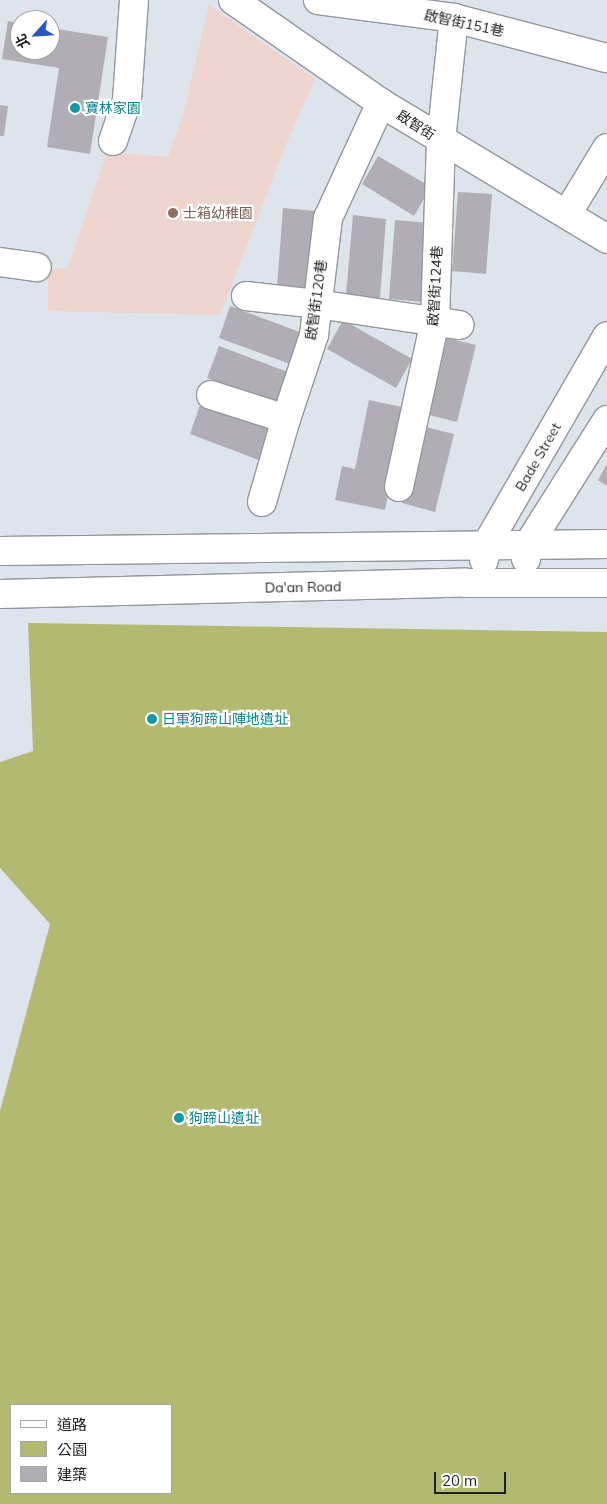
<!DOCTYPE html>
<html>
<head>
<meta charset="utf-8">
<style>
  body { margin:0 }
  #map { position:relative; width:607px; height:1504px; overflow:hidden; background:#dee4eb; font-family:Mulish,"Noto Sans TC",sans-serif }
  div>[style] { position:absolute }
  .education>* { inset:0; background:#edd4cc }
  .green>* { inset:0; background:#b4b972 }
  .building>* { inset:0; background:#b0adb4 }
  .roads { filter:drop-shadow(1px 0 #92979d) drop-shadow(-1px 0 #92979d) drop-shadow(0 1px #92979d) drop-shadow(0 -1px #92979d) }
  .minor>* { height:28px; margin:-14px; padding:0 14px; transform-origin:14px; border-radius:14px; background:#fff }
  .dots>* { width:14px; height:14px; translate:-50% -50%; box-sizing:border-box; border:2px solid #fff; border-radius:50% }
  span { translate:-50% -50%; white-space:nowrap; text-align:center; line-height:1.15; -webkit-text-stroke:4.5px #fff; paint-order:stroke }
  .street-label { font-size:14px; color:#1d2022 }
  .culture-label { font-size:14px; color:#0d838f }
  .left { translate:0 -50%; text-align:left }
  .education-label { font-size:14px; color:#785e54 }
  .legend { position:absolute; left:10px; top:1404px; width:162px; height:90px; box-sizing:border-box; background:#fff; border:1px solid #a5a6a7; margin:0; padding:6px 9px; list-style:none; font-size:15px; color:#1d2022 }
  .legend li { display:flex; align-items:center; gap:10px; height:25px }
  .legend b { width:25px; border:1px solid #a5a6a7 }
  .north { position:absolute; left:10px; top:10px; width:50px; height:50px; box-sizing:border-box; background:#fff; border:1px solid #a5a6a7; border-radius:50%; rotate:244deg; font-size:14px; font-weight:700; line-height:20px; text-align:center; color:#1d2022 }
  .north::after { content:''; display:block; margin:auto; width:18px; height:22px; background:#2756c4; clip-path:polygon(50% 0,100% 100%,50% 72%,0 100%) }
  .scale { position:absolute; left:434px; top:1472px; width:72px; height:22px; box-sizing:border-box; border:2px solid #1d2022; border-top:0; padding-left:6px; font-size:15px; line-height:18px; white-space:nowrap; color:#1d2022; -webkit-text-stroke:4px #fff; paint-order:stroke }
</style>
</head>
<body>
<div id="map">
  <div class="education">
    <div style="clip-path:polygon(209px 5px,315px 79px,287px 142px,220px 315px,48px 311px,48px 268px,67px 269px,107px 152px,168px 157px,184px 111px)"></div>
  </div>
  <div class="green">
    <div style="clip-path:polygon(evenodd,28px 623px,607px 632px,607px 1504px,0 1504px,0 1111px,50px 924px,0 868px,0 762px,33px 751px,28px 623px,11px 1405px,171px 1405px,171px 1493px,11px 1493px,11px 1405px)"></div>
  </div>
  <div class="building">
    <div style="clip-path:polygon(8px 21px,20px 23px,20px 50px,50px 50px,50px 28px,108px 37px,90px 154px,47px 147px,59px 68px,2px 59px)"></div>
    <div style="clip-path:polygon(0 105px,8px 106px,4px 136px,0 136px)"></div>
    <div style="clip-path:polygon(378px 156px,431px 187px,414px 216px,362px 184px)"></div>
    <div style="clip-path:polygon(458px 192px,492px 194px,486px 274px,452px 271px)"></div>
    <div style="clip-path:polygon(283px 208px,316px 211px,310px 291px,277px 287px)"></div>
    <div style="clip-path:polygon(353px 215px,386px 219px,380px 298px,346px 295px)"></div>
    <div style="clip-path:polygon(395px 220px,429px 223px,423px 302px,389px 299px)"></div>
    <div style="clip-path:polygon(230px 306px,305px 334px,293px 365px,219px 338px)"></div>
    <div style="clip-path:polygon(343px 320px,412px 359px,396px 388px,327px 349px)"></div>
    <div style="clip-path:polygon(443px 337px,476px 345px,457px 422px,425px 414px)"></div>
    <div style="clip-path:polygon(219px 346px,293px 374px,282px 406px,207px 378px)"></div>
    <div style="clip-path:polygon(369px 400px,406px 408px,385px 510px,335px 500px,342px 466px,355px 469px)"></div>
    <div style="clip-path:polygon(201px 402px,276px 430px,264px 462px,190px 434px)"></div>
    <div style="clip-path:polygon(421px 426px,454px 434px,435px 512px,402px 503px)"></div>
    <div style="clip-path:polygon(607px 464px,607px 486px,598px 480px)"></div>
  </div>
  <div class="roads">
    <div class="minor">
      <div style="left:233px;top:0;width:180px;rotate:34.8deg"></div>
      <div style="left:381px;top:103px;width:264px;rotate:31deg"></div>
      <div style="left:318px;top:0;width:137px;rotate:7.5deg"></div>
      <div style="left:454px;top:18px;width:158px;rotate:14.7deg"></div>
      <div style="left:113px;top:141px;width:43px;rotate:-71.1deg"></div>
      <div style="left:127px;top:100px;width:100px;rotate:-86deg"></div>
      <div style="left:567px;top:214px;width:77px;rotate:-58.8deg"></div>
      <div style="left:0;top:262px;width:37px;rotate:8deg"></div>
      <div style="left:246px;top:296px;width:71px;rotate:6.4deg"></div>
      <div style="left:317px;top:304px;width:144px;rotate:8.4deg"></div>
      <div style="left:211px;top:395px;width:79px;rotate:17.7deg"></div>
      <div style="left:399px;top:487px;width:170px;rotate:-77.8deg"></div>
      <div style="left:435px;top:321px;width:180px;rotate:-88.1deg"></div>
      <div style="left:441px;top:141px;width:124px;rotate:-84deg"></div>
      <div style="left:262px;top:502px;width:86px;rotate:-73.9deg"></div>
      <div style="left:286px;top:419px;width:89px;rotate:-71.6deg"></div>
      <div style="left:314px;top:335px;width:118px;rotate:-83.2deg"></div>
      <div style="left:328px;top:218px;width:127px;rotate:-65.3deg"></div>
      <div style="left:0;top:551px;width:607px;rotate:-0.66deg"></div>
      <div style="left:526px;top:559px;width:14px;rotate:-82deg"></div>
      <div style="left:528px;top:545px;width:148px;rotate:-57.7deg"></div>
      <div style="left:484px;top:560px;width:16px;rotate:-79deg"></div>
      <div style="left:487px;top:544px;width:240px;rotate:-60deg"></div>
      <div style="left:0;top:594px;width:466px;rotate:-1.4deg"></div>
      <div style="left:466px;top:583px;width:141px"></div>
    </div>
  </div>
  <div class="dots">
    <div style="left:75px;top:108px;background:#0f9aa8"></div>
    <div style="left:173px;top:213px;background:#8d6e63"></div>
    <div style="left:152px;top:719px;background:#0f9aa8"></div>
    <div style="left:179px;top:1118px;background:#0f9aa8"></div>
  </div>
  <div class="street-label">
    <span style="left:464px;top:23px;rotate:12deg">啟智街151巷</span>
    <span style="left:416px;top:125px;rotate:32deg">啟智街</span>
    <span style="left:435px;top:286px;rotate:-87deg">啟智街124巷</span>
    <span style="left:316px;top:300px;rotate:-82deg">啟智街120巷</span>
    <span style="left:538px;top:457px;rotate:-60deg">Bade Street</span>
    <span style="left:303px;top:587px;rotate:-1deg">Da'an Road</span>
  </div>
  <div class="culture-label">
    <span class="left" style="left:85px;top:108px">寶林家園</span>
    <span class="left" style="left:162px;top:719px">日軍狗蹄山陣地遺址</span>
    <span class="left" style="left:189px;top:1118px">狗蹄山遺址</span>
  </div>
  <div class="education-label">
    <span class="left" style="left:183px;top:213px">士箱幼稚園</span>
  </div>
  <ul class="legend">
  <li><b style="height:6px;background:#fff"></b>道路</li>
  <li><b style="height:14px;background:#b4b972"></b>公園</li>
  <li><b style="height:14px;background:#b0adb4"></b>建築</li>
  </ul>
  <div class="north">北</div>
  <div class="scale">20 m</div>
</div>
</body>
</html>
